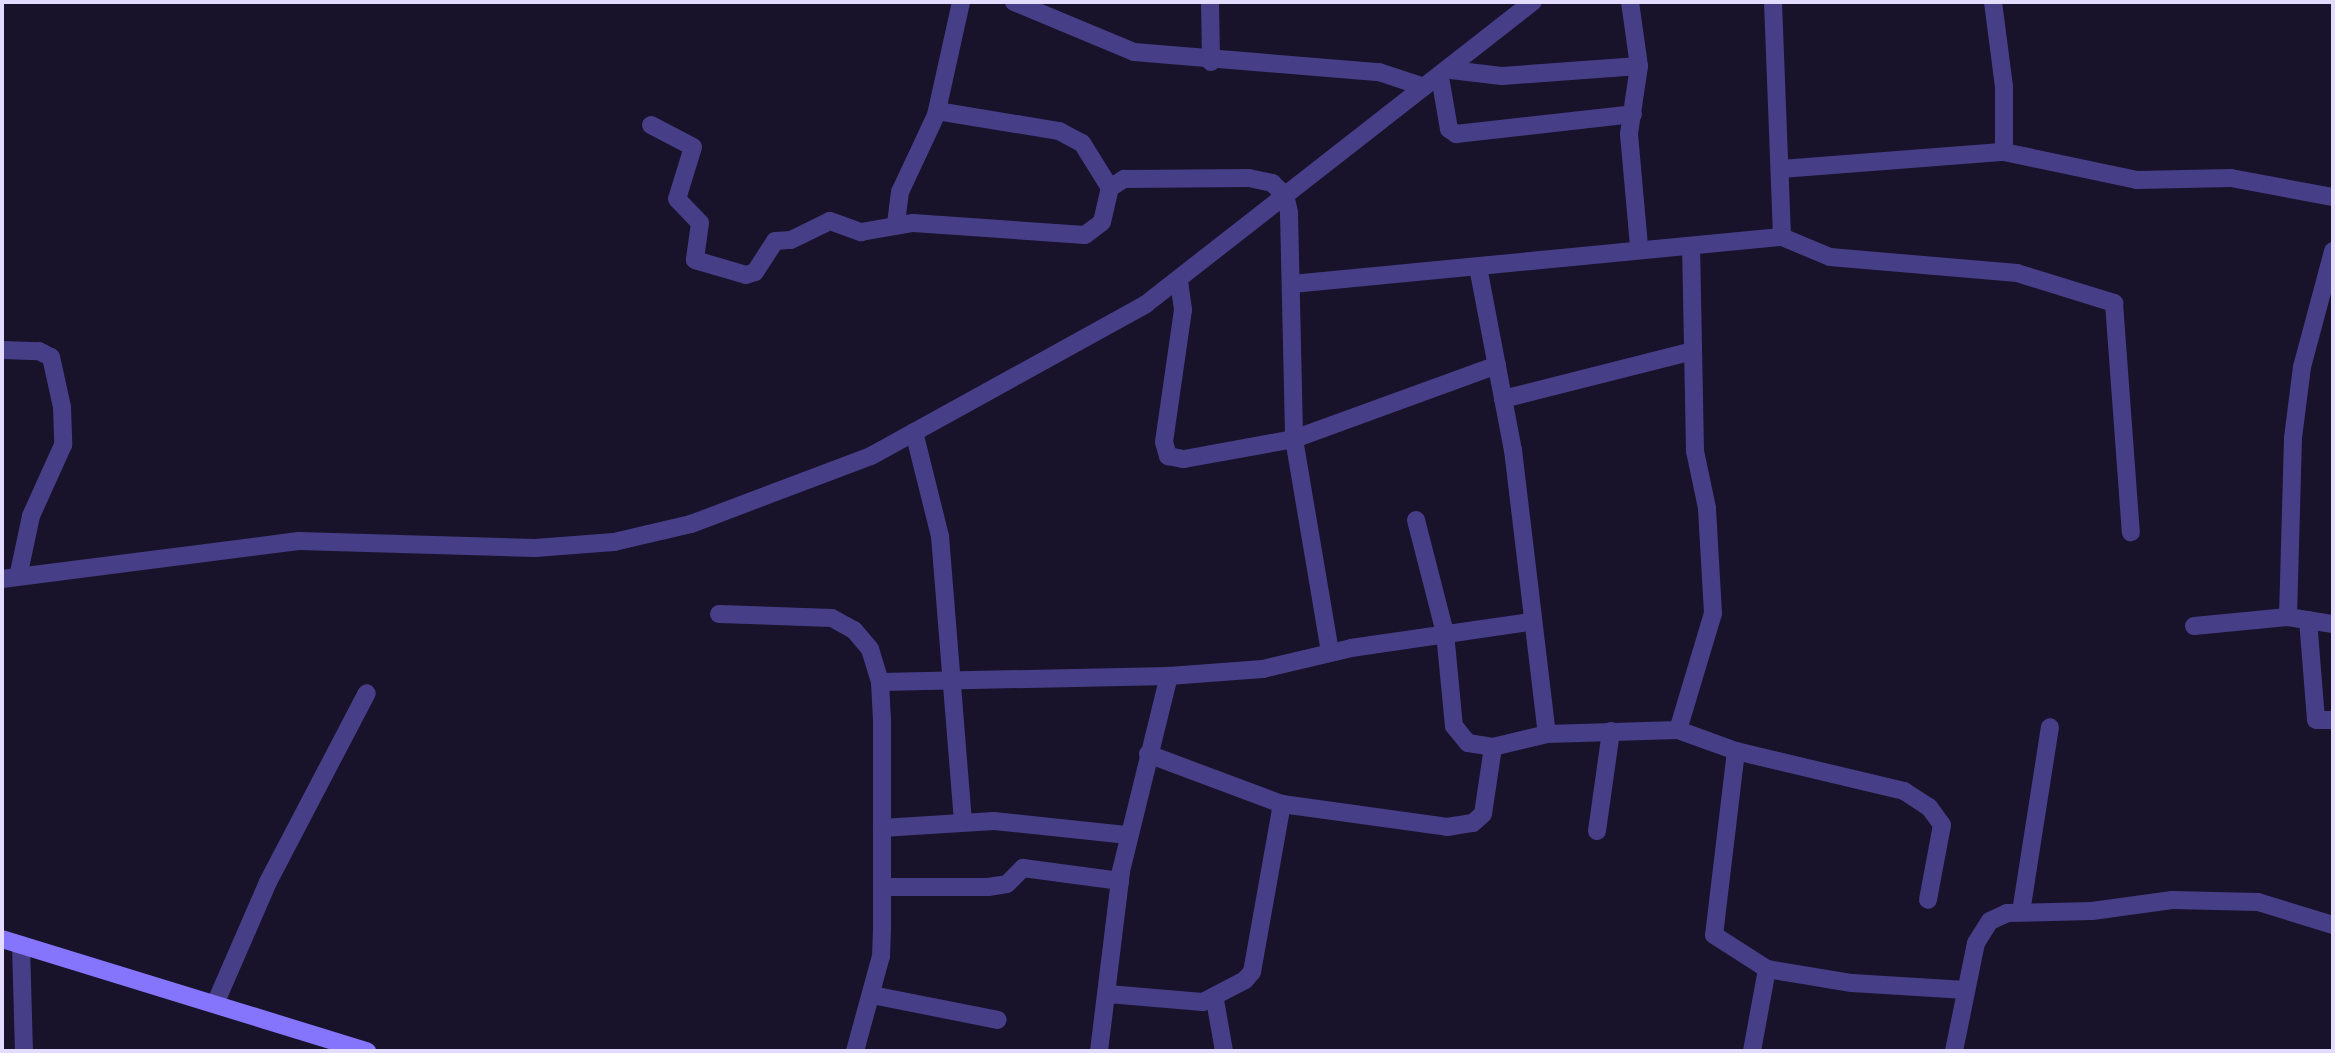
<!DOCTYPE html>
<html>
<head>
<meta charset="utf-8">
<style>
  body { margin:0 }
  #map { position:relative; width:2335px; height:1053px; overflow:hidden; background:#18122a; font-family:"Sofia Sans Condensed",sans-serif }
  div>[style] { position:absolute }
  .minor>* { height:18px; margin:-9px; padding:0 9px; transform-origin:9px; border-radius:9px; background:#473e88 }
  .secondary>* { height:18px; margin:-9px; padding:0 9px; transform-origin:9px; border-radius:9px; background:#8475fc }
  span { translate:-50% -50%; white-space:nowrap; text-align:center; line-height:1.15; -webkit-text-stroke:5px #18122a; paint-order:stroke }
  .frame { position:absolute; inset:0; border:4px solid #e3dcfe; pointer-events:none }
</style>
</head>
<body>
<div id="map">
  <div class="minor">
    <div style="left:1014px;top:2px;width:130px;rotate:22.6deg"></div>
    <div style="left:1134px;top:52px;width:246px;rotate:4.7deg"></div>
    <div style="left:1379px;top:72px;width:47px;rotate:18.4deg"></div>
    <div style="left:1210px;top:2px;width:60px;rotate:89deg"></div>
    <div style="left:1630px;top:2px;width:65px;rotate:82deg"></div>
    <div style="left:1639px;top:66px;width:69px;rotate:98.4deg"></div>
    <div style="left:1629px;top:134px;width:113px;rotate:84.9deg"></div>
    <div style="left:1773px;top:2px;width:235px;rotate:87.8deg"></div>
    <div style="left:1993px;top:2px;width:86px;rotate:82.6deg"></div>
    <div style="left:2004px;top:87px;width:65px;rotate:90deg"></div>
    <div style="left:1451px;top:70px;width:51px;rotate:6.7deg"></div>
    <div style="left:1502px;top:76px;width:137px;rotate:-4.2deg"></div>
    <div style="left:1440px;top:77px;width:53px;rotate:80.2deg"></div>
    <div style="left:1449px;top:129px;width:9px;rotate:36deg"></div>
    <div style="left:1456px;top:134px;width:178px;rotate:-6.4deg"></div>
    <div style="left:937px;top:111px;width:124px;rotate:9.3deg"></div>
    <div style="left:1059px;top:131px;width:26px;rotate:28deg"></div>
    <div style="left:1082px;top:143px;width:53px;rotate:58.1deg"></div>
    <div style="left:651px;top:125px;width:47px;rotate:27.6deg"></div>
    <div style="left:693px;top:147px;width:54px;rotate:107.1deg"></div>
    <div style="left:677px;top:199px;width:33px;rotate:46deg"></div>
    <div style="left:700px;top:223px;width:37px;rotate:98deg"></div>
    <div style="left:695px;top:260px;width:53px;rotate:16.4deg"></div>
    <div style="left:746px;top:275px;width:9px;rotate:-18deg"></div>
    <div style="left:755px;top:272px;width:37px;rotate:-57deg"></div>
    <div style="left:775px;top:241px;width:16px;rotate:-4deg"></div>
    <div style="left:791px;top:240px;width:43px;rotate:-26deg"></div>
    <div style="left:830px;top:221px;width:33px;rotate:20deg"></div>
    <div style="left:861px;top:232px;width:53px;rotate:-9.8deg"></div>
    <div style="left:913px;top:223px;width:172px;rotate:4deg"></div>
    <div style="left:1085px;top:235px;width:21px;rotate:-37deg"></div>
    <div style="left:1102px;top:222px;width:35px;rotate:-77deg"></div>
    <div style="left:1110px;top:188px;width:17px;rotate:-33deg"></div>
    <div style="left:1124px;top:179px;width:125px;rotate:-0.5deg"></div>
    <div style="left:1249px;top:178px;width:24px;rotate:12deg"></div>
    <div style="left:1272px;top:183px;width:18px;rotate:43deg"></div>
    <div style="left:1285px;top:195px;width:18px;rotate:77deg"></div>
    <div style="left:1289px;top:213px;width:226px;rotate:88.7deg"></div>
    <div style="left:1294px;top:439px;width:216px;rotate:80.4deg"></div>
    <div style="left:1781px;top:169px;width:224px;rotate:-4.4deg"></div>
    <div style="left:2004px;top:152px;width:136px;rotate:11.9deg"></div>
    <div style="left:2137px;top:180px;width:94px;rotate:-1.2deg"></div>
    <div style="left:2231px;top:178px;width:104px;rotate:10.6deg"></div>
    <div style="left:896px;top:224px;width:32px;rotate:-83deg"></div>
    <div style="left:900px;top:192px;width:85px;rotate:-64.9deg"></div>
    <div style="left:936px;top:115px;width:116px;rotate:-77.5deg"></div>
    <div style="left:1478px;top:267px;width:186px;rotate:79.2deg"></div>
    <div style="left:1513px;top:450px;width:286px;rotate:83.2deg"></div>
    <div style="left:1179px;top:281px;width:29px;rotate:82deg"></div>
    <div style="left:1183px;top:310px;width:133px;rotate:98.2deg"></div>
    <div style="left:1164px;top:442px;width:15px;rotate:74deg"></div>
    <div style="left:1168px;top:456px;width:16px;rotate:11deg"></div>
    <div style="left:1184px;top:459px;width:112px;rotate:-10.3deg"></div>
    <div style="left:1294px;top:439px;width:216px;rotate:-20deg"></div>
    <div style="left:1292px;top:284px;width:492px;rotate:-5.5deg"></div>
    <div style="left:1782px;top:237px;width:52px;rotate:22.6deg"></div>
    <div style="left:1830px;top:257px;width:188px;rotate:4.9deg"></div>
    <div style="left:2017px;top:273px;width:102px;rotate:17.2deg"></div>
    <div style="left:2114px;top:303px;width:230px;rotate:85.8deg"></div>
    <div style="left:2px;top:350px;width:37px;rotate:2deg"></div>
    <div style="left:39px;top:351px;width:13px;rotate:27deg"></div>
    <div style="left:51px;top:357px;width:51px;rotate:77.6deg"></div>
    <div style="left:62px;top:407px;width:38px;rotate:88deg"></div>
    <div style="left:63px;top:445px;width:78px;rotate:114.3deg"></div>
    <div style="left:31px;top:516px;width:62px;rotate:102deg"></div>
    <div style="left:1503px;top:399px;width:196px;rotate:-14.2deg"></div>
    <div style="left:914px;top:432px;width:107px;rotate:76deg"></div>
    <div style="left:940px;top:536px;width:287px;rotate:85.4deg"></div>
    <div style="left:1416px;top:520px;width:117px;rotate:75.6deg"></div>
    <div style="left:1445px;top:633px;width:93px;rotate:84.5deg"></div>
    <div style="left:1454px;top:726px;width:22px;rotate:51deg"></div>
    <div style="left:1468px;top:743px;width:25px;rotate:9deg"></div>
    <div style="left:1493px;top:747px;width:56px;rotate:-13.5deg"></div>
    <div style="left:1547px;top:734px;width:131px;rotate:-1.7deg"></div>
    <div style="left:1678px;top:730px;width:62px;rotate:19.9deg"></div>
    <div style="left:1736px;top:751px;width:173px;rotate:13.4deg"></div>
    <div style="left:1904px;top:791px;width:30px;rotate:33deg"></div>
    <div style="left:1929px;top:807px;width:22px;rotate:54deg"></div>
    <div style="left:1942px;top:825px;width:76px;rotate:100.6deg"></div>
    <div style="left:2px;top:579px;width:299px;rotate:-7.3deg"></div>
    <div style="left:299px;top:541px;width:236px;rotate:1.7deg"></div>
    <div style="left:535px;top:548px;width:79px;rotate:-4.3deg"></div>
    <div style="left:614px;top:542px;width:79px;rotate:-13.2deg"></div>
    <div style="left:691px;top:524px;width:192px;rotate:-20.7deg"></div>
    <div style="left:871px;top:456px;width:314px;rotate:-28.9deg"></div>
    <div style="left:1146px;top:304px;width:491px;rotate:-38deg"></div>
    <div style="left:719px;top:614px;width:113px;rotate:2deg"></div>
    <div style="left:832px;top:618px;width:25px;rotate:29deg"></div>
    <div style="left:854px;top:630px;width:25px;rotate:50deg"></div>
    <div style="left:870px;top:649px;width:34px;rotate:73deg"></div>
    <div style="left:880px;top:682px;width:36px;rotate:87deg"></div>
    <div style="left:882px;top:718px;width:211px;rotate:90deg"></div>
    <div style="left:882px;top:929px;width:27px;rotate:92deg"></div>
    <div style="left:881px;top:956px;width:98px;rotate:105.3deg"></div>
    <div style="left:2288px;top:617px;width:179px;rotate:-88.4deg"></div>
    <div style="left:2293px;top:438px;width:72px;rotate:-82.8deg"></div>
    <div style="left:2302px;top:367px;width:120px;rotate:-75deg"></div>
    <div style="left:2308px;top:620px;width:100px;rotate:85.4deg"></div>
    <div style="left:2316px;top:720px;width:17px"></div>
    <div style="left:2194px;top:626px;width:94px;rotate:-5.5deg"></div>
    <div style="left:2288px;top:617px;width:46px;rotate:8.8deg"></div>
    <div style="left:880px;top:682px;width:289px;rotate:-1.2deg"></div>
    <div style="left:1169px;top:676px;width:94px;rotate:-4.3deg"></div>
    <div style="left:1263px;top:669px;width:90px;rotate:-13.4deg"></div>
    <div style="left:1351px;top:648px;width:181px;rotate:-8.3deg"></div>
    <div style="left:1678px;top:730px;width:122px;rotate:-73.3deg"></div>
    <div style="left:1713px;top:613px;width:105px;rotate:-93.3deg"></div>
    <div style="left:1707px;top:508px;width:58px;rotate:-101.9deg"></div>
    <div style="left:1695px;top:451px;width:202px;rotate:-91.1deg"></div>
    <div style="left:1736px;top:751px;width:185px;rotate:96.8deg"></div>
    <div style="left:1714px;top:935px;width:63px;rotate:32.7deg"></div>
    <div style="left:1767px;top:969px;width:86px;rotate:9.4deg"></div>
    <div style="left:1852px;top:983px;width:114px;rotate:3.5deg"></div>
    <div style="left:1148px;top:754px;width:143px;rotate:20.5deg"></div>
    <div style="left:1282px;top:804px;width:167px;rotate:7.9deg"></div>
    <div style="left:1447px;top:827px;width:26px;rotate:-9deg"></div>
    <div style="left:1473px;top:823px;width:13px;rotate:-42deg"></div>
    <div style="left:1483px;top:814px;width:68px;rotate:-81.5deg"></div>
    <div style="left:882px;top:828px;width:112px;rotate:-3.6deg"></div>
    <div style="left:994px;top:821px;width:135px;rotate:6deg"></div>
    <div style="left:1597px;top:831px;width:101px;rotate:-82deg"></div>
    <div style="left:882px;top:887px;width:106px"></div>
    <div style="left:988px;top:887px;width:19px;rotate:-9deg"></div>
    <div style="left:1007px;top:884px;width:23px;rotate:-45deg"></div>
    <div style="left:1023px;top:868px;width:98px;rotate:7.6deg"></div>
    <div style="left:2021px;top:912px;width:187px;rotate:-81.1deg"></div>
    <div style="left:21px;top:945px;width:106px;rotate:88.4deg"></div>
    <div style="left:1108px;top:994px;width:95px;rotate:4.8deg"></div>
    <div style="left:1203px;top:1002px;width:47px;rotate:-27.6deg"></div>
    <div style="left:1245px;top:980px;width:11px;rotate:-49deg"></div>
    <div style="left:1252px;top:972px;width:171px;rotate:-79.9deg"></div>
    <div style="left:872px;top:995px;width:128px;rotate:11.2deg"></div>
    <div style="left:1215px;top:1000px;width:52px;rotate:80deg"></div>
    <div style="left:215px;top:1004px;width:133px;rotate:-66.5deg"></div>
    <div style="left:268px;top:882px;width:213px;rotate:-62.4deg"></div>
    <div style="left:1099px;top:1051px;width:181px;rotate:-83deg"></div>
    <div style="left:1121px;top:871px;width:201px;rotate:-76.2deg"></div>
    <div style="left:1752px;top:1051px;width:83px;rotate:-79.6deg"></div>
    <div style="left:1954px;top:1051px;width:110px;rotate:-78.5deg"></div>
    <div style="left:1976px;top:943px;width:26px;rotate:-58deg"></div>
    <div style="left:1990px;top:921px;width:19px;rotate:-25deg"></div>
    <div style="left:2007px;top:913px;width:85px;rotate:-1.3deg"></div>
    <div style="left:2092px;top:911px;width:81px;rotate:-7.8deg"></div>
    <div style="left:2172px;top:900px;width:86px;rotate:1.3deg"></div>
    <div style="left:2258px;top:902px;width:78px;rotate:17deg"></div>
  </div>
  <div class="secondary">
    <div style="left:2px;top:939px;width:382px;rotate:17.1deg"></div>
  </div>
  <div class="frame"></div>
</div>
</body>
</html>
